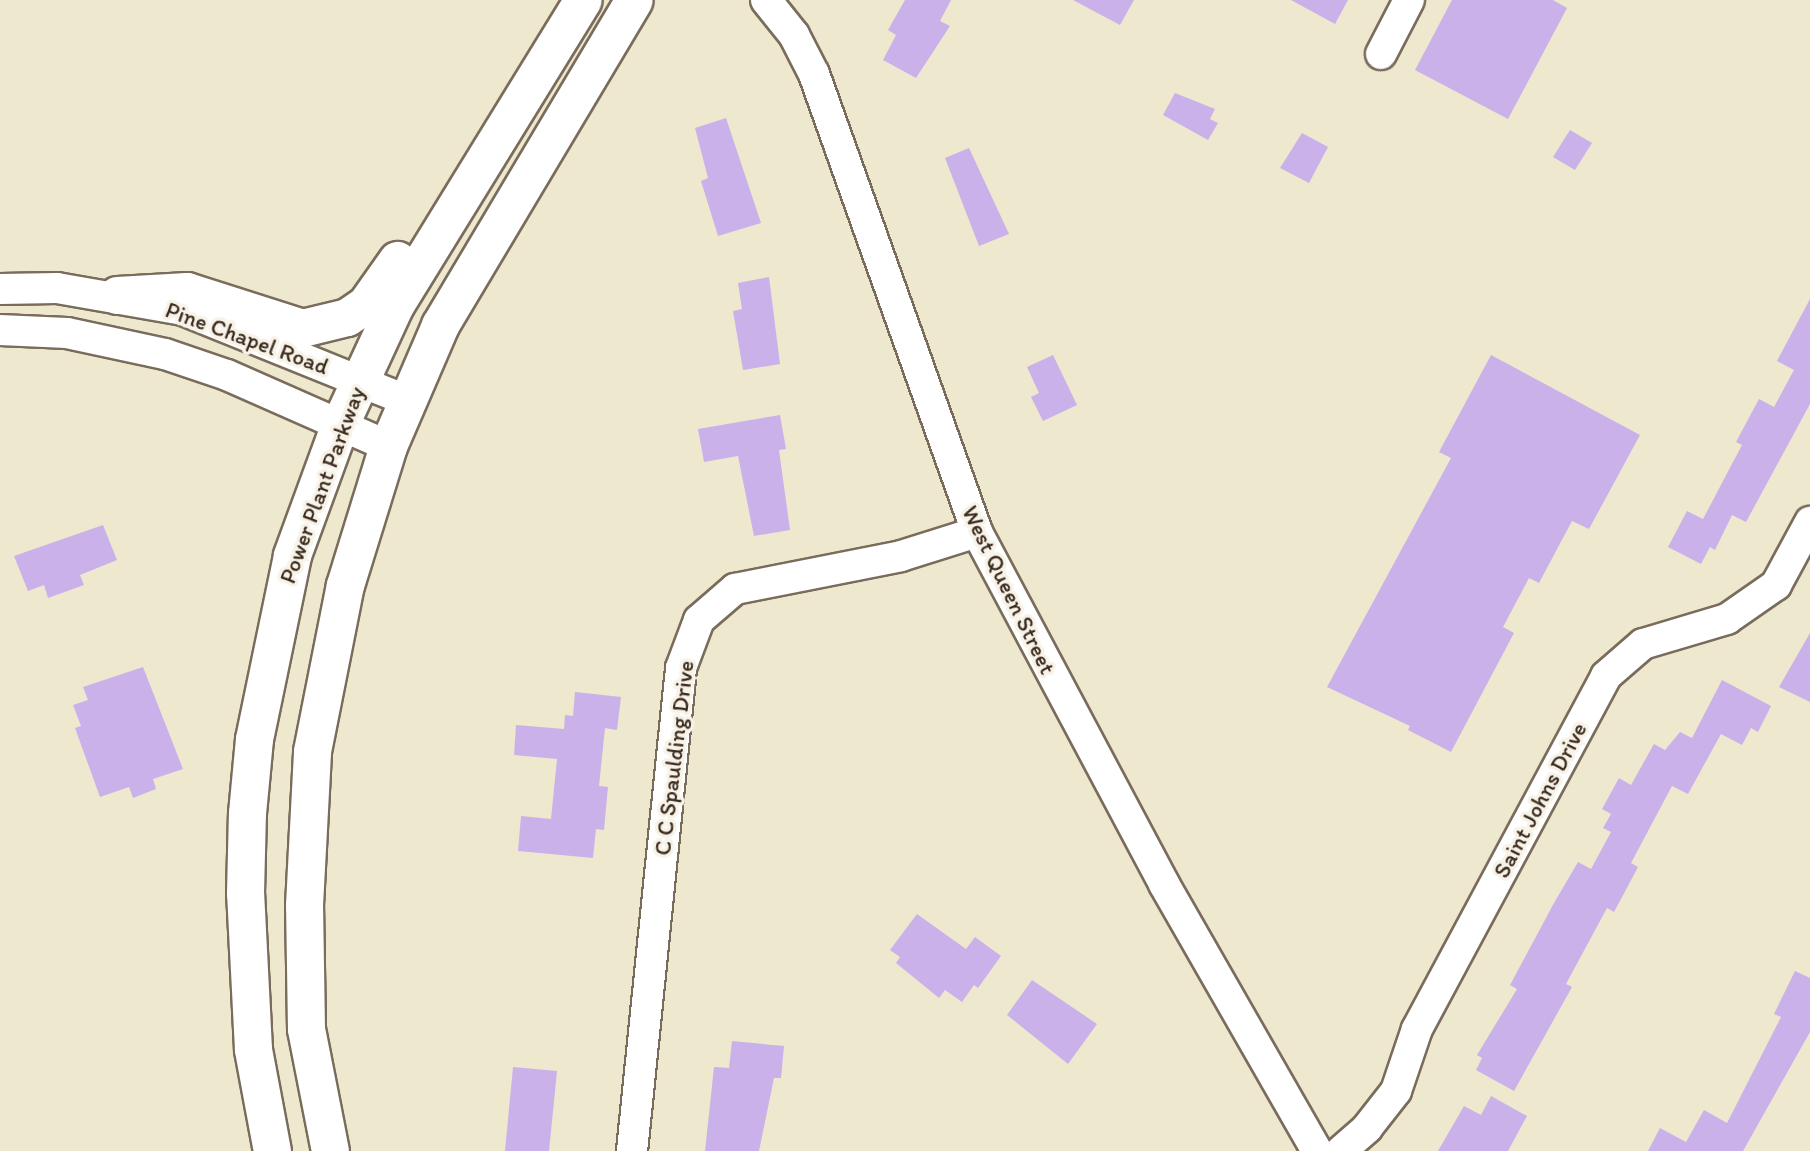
<!DOCTYPE html>
<html>
<head>
<meta charset="utf-8">
<style>
  body { margin:0 }
  #map { position:relative; width:1810px; height:1151px; overflow:hidden; background:#eee8ce; font-family:Itim,sans-serif }
  div>[style] { position:absolute }
  .building>* { inset:0; background:#cab1ea }
  .roads { filter:drop-shadow(2px 0 #7a6c5c) drop-shadow(-2px 0 #7a6c5c) drop-shadow(0 2px #7a6c5c) drop-shadow(0 -2px #7a6c5c) }
  .minor>* { height:30px; margin:-15px; padding:0 15px; transform-origin:15px; border-radius:15px; background:#fff }
  .major>* { height:37px; margin:-18.5px; padding:0 18.5px; transform-origin:18.5px; border-radius:18.5px; background:#fff }
  span { translate:-50% -50%; white-space:nowrap; text-align:center; line-height:1.15; -webkit-text-stroke:7px #f7f3e8; paint-order:stroke }
  .street-label { font-size:23px; color:#3b2a1e }
</style>
</head>
<body>
<div id="map">
  <div class="building">
    <div style="clip-path:polygon(905px 0,951px 0,940px 21px,950px 26px,916px 78px,883px 60px,896px 35px,888px 30px)"></div>
    <div style="clip-path:polygon(1073px 0,1134px 0,1120px 25px)"></div>
    <div style="clip-path:polygon(1291px 0,1348px 0,1335px 24px)"></div>
    <div style="clip-path:polygon(1452px 0,1553px 0,1567px 8px,1508px 119px,1415px 70px)"></div>
    <div style="clip-path:polygon(1175px 93px,1215px 109px,1210px 119px,1218px 123px,1208px 140px,1163px 115px)"></div>
    <div style="clip-path:polygon(726px 118px,761px 223px,718px 236px,701px 181px,708px 178px,695px 128px)"></div>
    <div style="clip-path:polygon(1570px 130px,1592px 143px,1575px 170px,1553px 157px)"></div>
    <div style="clip-path:polygon(1302px 133px,1328px 147px,1309px 183px,1280px 168px)"></div>
    <div style="clip-path:polygon(969px 148px,1009px 234px,979px 246px,945px 158px)"></div>
    <div style="clip-path:polygon(769px 277px,780px 364px,743px 370px,733px 311px,742px 309px,738px 283px)"></div>
    <div style="clip-path:polygon(1810px 299px,1810px 404px,1746px 522px,1732px 515px,1715px 550px,1710px 547px,1701px 564px,1668px 547px,1687px 511px,1703px 519px,1742px 445px,1736px 442px,1759px 399px,1774px 407px,1794px 370px,1777px 361px)"></div>
    <div style="clip-path:polygon(1053px 355px,1077px 405px,1043px 421px,1031px 397px,1039px 393px,1027px 367px)"></div>
    <div style="clip-path:polygon(1491px 355px,1640px 435px,1589px 529px,1572px 521px,1539px 583px,1529px 578px,1503px 627px,1514px 633px,1451px 752px,1408px 730px,1410px 726px,1327px 687px,1451px 458px,1439px 452px)"></div>
    <div style="clip-path:polygon(780px 415px,786px 449px,779px 450px,790px 530px,754px 536px,738px 456px,704px 462px,698px 429px)"></div>
    <div style="clip-path:polygon(103px 525px,117px 560px,80px 575px,84px 585px,48px 598px,44px 585px,28px 591px,14px 556px)"></div>
    <div style="clip-path:polygon(1810px 633px,1810px 702px,1779px 687px)"></div>
    <div style="clip-path:polygon(143px 667px,183px 769px,153px 779px,156px 789px,133px 798px,129px 787px,100px 797px,75px 728px,81px 726px,73px 705px,88px 700px,83px 687px)"></div>
    <div style="clip-path:polygon(1722px 680px,1771px 706px,1758px 732px,1751px 728px,1742px 745px,1721px 734px,1688px 794px,1672px 786px,1631px 863px,1638px 867px,1614px 912px,1607px 908px,1566px 984px,1572px 987px,1514px 1091px,1476px 1070px,1482px 1058px,1477px 1055px,1517px 989px,1510px 985px,1554px 903px,1578px 862px,1591px 869px,1611px 832px,1603px 828px,1611px 814px,1602px 809px,1619px 778px,1631px 785px,1654px 744px,1665px 750px,1680px 732px,1692px 738px)"></div>
    <div style="clip-path:polygon(575px 692px,621px 697px,617px 730px,605px 728px,599px 786px,608px 787px,604px 830px,596px 829px,593px 858px,518px 851px,521px 816px,551px 819px,557px 759px,514px 755px,516px 725px,564px 729px,565px 715px,573px 716px)"></div>
    <div style="clip-path:polygon(917px 914px,966px 949px,975px 937px,1001px 956px,978px 988px,974px 985px,962px 1002px,945px 990px,939px 998px,896px 963px,900px 957px,890px 950px)"></div>
    <div style="clip-path:polygon(1795px 971px,1810px 978px,1810px 1032px,1743px 1151px,1648px 1151px,1660px 1128px,1686px 1142px,1704px 1110px,1727px 1123px,1781px 1017px,1774px 1014px)"></div>
    <div style="clip-path:polygon(1032px 980px,1097px 1024px,1068px 1064px,1007px 1015px)"></div>
    <div style="clip-path:polygon(732px 1041px,784px 1046px,781px 1078px,774px 1078px,759px 1151px,705px 1151px,714px 1067px,729px 1068px)"></div>
    <div style="clip-path:polygon(513px 1067px,557px 1071px,549px 1151px,505px 1151px)"></div>
    <div style="clip-path:polygon(1491px 1096px,1527px 1116px,1508px 1151px,1438px 1151px,1464px 1106px,1481px 1115px)"></div>
  </div>
  <div class="roads">
    <div class="minor">
      <div style="left:766px;top:0;width:45px;rotate:51.3deg"></div>
      <div style="left:794px;top:35px;width:44px;rotate:62.9deg"></div>
      <div style="left:814px;top:74px;width:486px;rotate:70.4deg"></div>
      <div style="left:977px;top:532px;width:399px;rotate:62deg"></div>
      <div style="left:1164px;top:884px;width:308px;rotate:60.2deg"></div>
      <div style="left:1381px;top:54px;width:61px;rotate:-62.6deg"></div>
      <div style="left:0;top:289px;width:57px;rotate:-1deg"></div>
      <div style="left:57px;top:288px;width:128px;rotate:9.9deg"></div>
      <div style="left:183px;top:310px;width:240px;rotate:22deg"></div>
      <div style="left:0;top:330px;width:67px;rotate:2.6deg"></div>
      <div style="left:67px;top:333px;width:100px;rotate:12.1deg"></div>
      <div style="left:165px;top:354px;width:65px;rotate:18.7deg"></div>
      <div style="left:227px;top:375px;width:176px;rotate:23.8deg"></div>
      <div style="left:632px;top:1151px;width:485px;rotate:-84.2deg"></div>
      <div style="left:681px;top:668px;width:51px;rotate:-69.4deg"></div>
      <div style="left:699px;top:620px;width:48px;rotate:-40.7deg"></div>
      <div style="left:735px;top:589px;width:169px;rotate:-11.2deg"></div>
      <div style="left:901px;top:556px;width:80px;rotate:-17.5deg"></div>
      <div style="left:1341px;top:1151px;width:35px;rotate:-41deg"></div>
      <div style="left:1367px;top:1128px;width:47px;rotate:-51.9deg"></div>
      <div style="left:1396px;top:1091px;width:65px;rotate:-71.3deg"></div>
      <div style="left:1417px;top:1029px;width:400px;rotate:-61.8deg"></div>
      <div style="left:1606px;top:676px;width:49px;rotate:-40.9deg"></div>
      <div style="left:1643px;top:644px;width:88px;rotate:-16.6deg"></div>
      <div style="left:1727px;top:619px;width:60px;rotate:-34.8deg"></div>
      <div style="left:1776px;top:585px;width:72px;rotate:-61.6deg"></div>
    </div>
    <div class="major">
      <div style="left:117px;top:295px;width:70px;rotate:-3.3deg"></div>
      <div style="left:187px;top:291px;width:121px;rotate:17.8deg"></div>
      <div style="left:302px;top:328px;width:46px;rotate:-13.7deg"></div>
      <div style="left:347px;top:317px;width:23px;rotate:-34deg"></div>
      <div style="left:366px;top:304px;width:54px;rotate:-54.8deg"></div>
      <div style="left:272px;top:1151px;width:104px;rotate:-100.6deg"></div>
      <div style="left:253px;top:1049px;width:156px;rotate:-92.9deg"></div>
      <div style="left:245px;top:893px;width:80px;rotate:-88.6deg"></div>
      <div style="left:247px;top:813px;width:74px;rotate:-84.6deg"></div>
      <div style="left:254px;top:739px;width:188px;rotate:-78.3deg"></div>
      <div style="left:292px;top:555px;width:140px;rotate:-69.9deg"></div>
      <div style="left:340px;top:424px;width:131px;rotate:-65.2deg"></div>
      <div style="left:395px;top:305px;width:358px;rotate:-58.4deg"></div>
      <div style="left:330px;top:1151px;width:124px;rotate:-101.1deg"></div>
      <div style="left:306px;top:1029px;width:124px;rotate:-90.9deg"></div>
      <div style="left:304px;top:905px;width:154px;rotate:-87deg"></div>
      <div style="left:312px;top:751px;width:169px;rotate:-78.8deg"></div>
      <div style="left:345px;top:585px;width:145px;rotate:-72.8deg"></div>
      <div style="left:388px;top:446px;width:132px;rotate:-66.7deg"></div>
      <div style="left:440px;top:325px;width:378px;rotate:-59.2deg"></div>
    </div>
  </div>
  <div class="street-label">
    <span style="left:247px;top:338px;rotate:20deg">Pine Chapel Road</span>
    <span style="left:322px;top:485px;rotate:-70deg">Power Plant Parkway</span>
    <span style="left:1009px;top:590px;rotate:64deg">West Queen Street</span>
    <span style="left:674px;top:758px;rotate:-83deg">C C Spaulding Drive</span>
    <span style="left:1540px;top:800px;rotate:-62deg">Saint Johns Drive</span>
  </div>
</div>
</body>
</html>
